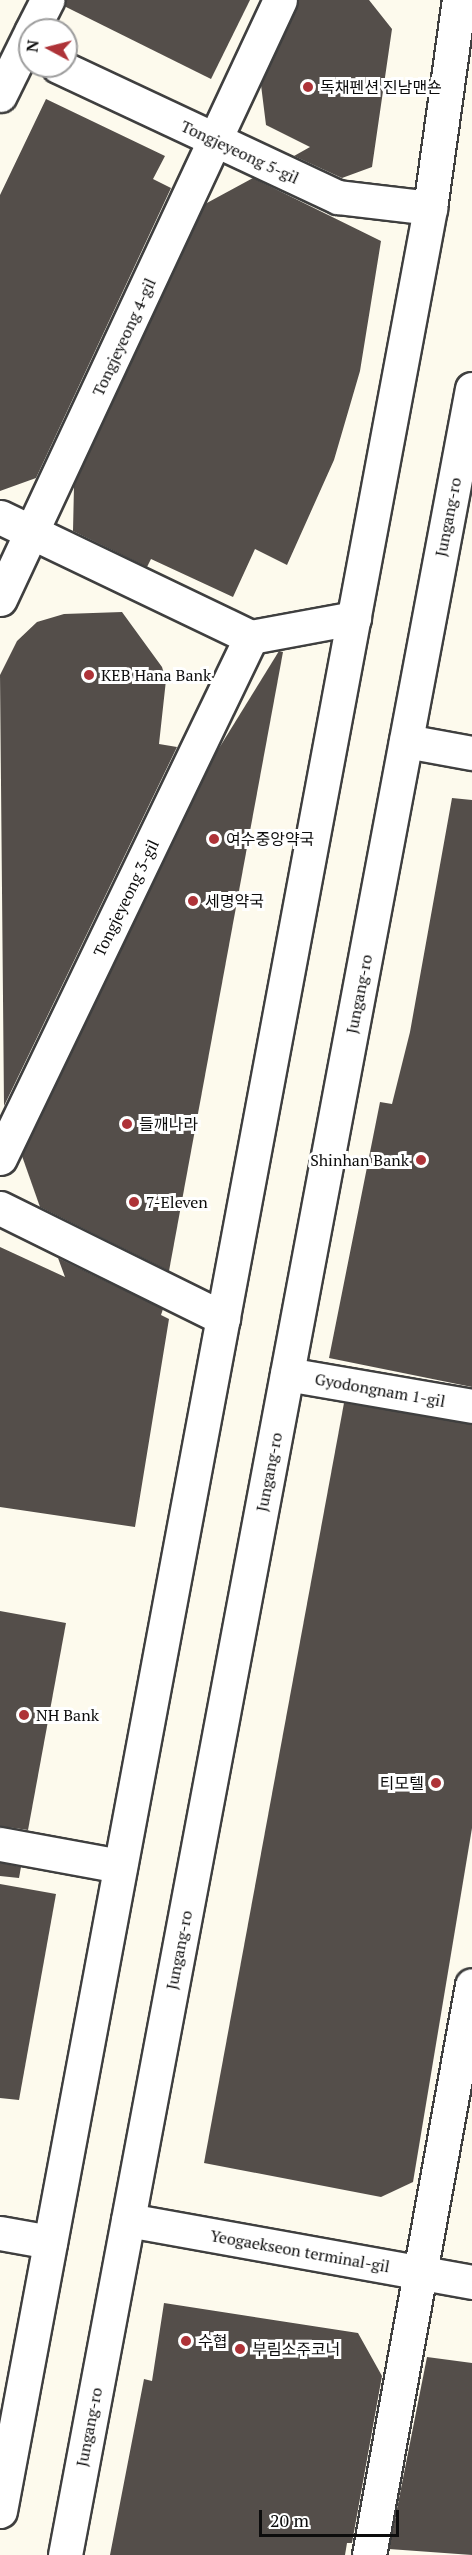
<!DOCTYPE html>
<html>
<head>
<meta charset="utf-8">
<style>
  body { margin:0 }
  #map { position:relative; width:472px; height:2555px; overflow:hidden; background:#fdfaed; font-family:"PT Serif","Noto Sans KR",serif }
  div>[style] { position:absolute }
  .building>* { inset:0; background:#544e4a }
  .roads { filter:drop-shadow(2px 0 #3f3f3f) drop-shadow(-2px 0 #3f3f3f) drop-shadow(0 2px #3f3f3f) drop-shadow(0 -2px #3f3f3f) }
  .minor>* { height:33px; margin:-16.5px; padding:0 16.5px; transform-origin:16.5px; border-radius:16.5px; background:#fff }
  .tertiary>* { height:33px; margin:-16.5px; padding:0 16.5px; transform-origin:16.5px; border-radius:16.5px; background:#fff }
  .dots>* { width:16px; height:16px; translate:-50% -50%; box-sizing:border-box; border:3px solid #fff; border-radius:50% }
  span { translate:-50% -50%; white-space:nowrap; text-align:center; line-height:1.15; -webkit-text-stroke:6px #fff; paint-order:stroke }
  .poi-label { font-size:16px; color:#0c0c0c }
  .left { translate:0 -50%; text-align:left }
  .right { translate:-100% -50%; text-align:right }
  .street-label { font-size:16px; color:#0c0c0c }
  .north { position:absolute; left:18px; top:18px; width:60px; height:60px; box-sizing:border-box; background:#fff; border:2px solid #9e9e9e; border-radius:50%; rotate:277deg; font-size:16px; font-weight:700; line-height:24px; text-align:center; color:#0c0c0c }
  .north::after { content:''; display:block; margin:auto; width:21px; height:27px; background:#ae3338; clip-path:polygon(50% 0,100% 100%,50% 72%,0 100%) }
  .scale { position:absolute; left:259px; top:2510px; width:140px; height:27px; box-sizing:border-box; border:3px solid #0c0c0c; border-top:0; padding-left:8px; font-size:18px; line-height:21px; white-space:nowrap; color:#0c0c0c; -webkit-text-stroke:4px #fff; paint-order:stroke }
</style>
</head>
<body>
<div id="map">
  <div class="building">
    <div style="clip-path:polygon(66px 0,250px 0,211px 79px,64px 6px)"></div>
    <div style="clip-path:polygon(298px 0,369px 0,392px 29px,372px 167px,342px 178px,294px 156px,310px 147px,266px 125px,261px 85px)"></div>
    <div style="clip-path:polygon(46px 99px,165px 156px,153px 179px,171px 188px,36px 478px,0 491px,0 195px)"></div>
    <div style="clip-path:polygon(253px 178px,381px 241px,360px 371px,334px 460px,287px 565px,255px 549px,233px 597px,151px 559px,147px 567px,73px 531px,74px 486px,205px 204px)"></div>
    <div style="clip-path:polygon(122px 612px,162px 667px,166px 680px,159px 744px,177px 747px,4px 1106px,0 675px,17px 641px,37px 622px,64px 614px)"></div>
    <div style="clip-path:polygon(279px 651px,283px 652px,169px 1271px,40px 1207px,22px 1156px,216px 753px)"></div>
    <div style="clip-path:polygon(452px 798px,472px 800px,472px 1387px,329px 1358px,380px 1102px,392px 1104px,410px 1032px)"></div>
    <div style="clip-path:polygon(0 1247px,65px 1277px,58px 1258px,163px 1309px,161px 1315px,169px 1319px,135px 1527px,0 1507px)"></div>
    <div style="clip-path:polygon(344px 1403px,472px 1424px,472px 1828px,413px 2182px,381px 2197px,204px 2163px)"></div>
    <div style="clip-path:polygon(0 1611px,66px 1623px,28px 1830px,0 1826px)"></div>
    <div style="clip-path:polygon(0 1863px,21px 1867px,19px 1878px,0 1876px)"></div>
    <div style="clip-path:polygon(0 1884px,56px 1894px,19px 2100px,0 2098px)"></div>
    <div style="clip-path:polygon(164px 2303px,358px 2333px,382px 2376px,352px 2543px,347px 2543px,345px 2555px,110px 2555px,144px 2379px,152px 2381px)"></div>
    <div style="clip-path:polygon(427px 2357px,472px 2363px,472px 2555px,389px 2549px)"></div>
  </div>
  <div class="roads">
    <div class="minor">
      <div style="left:32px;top:30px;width:34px;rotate:-63deg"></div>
      <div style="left:58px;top:66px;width:309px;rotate:25.1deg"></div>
      <div style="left:338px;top:197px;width:93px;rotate:6.8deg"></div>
      <div style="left:0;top:95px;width:68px;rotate:-63.8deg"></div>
      <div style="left:0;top:517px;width:278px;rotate:25.6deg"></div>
      <div style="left:251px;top:637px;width:105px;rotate:-10.5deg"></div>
      <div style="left:0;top:599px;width:661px;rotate:-64.95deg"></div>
      <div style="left:406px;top:741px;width:67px;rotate:10.3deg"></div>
      <div style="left:0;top:1158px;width:578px;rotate:-64.28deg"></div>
      <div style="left:0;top:1208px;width:249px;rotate:26.3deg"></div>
      <div style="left:287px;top:1374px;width:188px;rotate:9.8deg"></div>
      <div style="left:0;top:1844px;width:122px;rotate:10.4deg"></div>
      <div style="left:128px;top:2220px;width:350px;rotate:10.2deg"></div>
      <div style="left:0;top:2233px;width:51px;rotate:10.2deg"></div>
      <div style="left:369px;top:2555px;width:579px;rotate:-79.76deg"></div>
    </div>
    <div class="tertiary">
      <div style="left:0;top:2511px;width:2343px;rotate:-79.42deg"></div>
      <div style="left:430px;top:208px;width:210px;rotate:-82.1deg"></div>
      <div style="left:65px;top:2555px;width:2204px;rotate:-79.36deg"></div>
    </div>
  </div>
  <div class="dots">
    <div style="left:308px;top:87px;background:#ae3338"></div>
    <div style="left:89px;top:675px;background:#ae3338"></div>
    <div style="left:214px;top:839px;background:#ae3338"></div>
    <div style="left:193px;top:901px;background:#ae3338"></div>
    <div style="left:127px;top:1124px;background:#ae3338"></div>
    <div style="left:421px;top:1160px;background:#ae3338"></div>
    <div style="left:134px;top:1202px;background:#ae3338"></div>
    <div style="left:24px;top:1715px;background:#ae3338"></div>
    <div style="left:436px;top:1783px;background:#ae3338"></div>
    <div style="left:186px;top:2341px;background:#ae3338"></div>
    <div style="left:240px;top:2349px;background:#ae3338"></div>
  </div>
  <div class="poi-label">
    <span class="left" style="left:320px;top:87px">독채펜션 진남맨숀</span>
    <span class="left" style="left:101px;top:675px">KEB Hana Bank</span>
    <span class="left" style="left:226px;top:839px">여수중앙약국</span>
    <span class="left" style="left:205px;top:901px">세명약국</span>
    <span class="left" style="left:139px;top:1124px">들깨나라</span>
    <span class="right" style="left:409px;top:1160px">Shinhan Bank</span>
    <span class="left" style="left:146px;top:1202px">7-Eleven</span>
    <span class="left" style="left:36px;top:1715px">NH Bank</span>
    <span class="right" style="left:424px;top:1783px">티모텔</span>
    <span class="left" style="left:198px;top:2341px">수협</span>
    <span class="left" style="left:252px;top:2349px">부림소주코너</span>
  </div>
  <div class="street-label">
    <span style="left:240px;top:152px;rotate:25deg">Tongjeyeong 5-gil</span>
    <span style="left:124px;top:337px;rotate:-65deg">Tongjeyeong 4-gil</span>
    <span style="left:448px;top:517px;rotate:-79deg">Jungang-ro</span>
    <span style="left:126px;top:898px;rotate:-64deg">Tongjeyeong 3-gil</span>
    <span style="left:359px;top:994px;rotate:-79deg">Jungang-ro</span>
    <span style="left:380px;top:1390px;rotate:10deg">Gyodongnam 1-gil</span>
    <span style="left:269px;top:1472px;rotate:-79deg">Jungang-ro</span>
    <span style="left:179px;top:1950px;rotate:-79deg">Jungang-ro</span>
    <span style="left:300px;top:2251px;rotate:10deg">Yeogaekseon terminal-gil</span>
    <span style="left:89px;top:2427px;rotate:-79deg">Jungang-ro</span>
  </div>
  <div class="north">N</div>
  <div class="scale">20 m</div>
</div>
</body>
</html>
